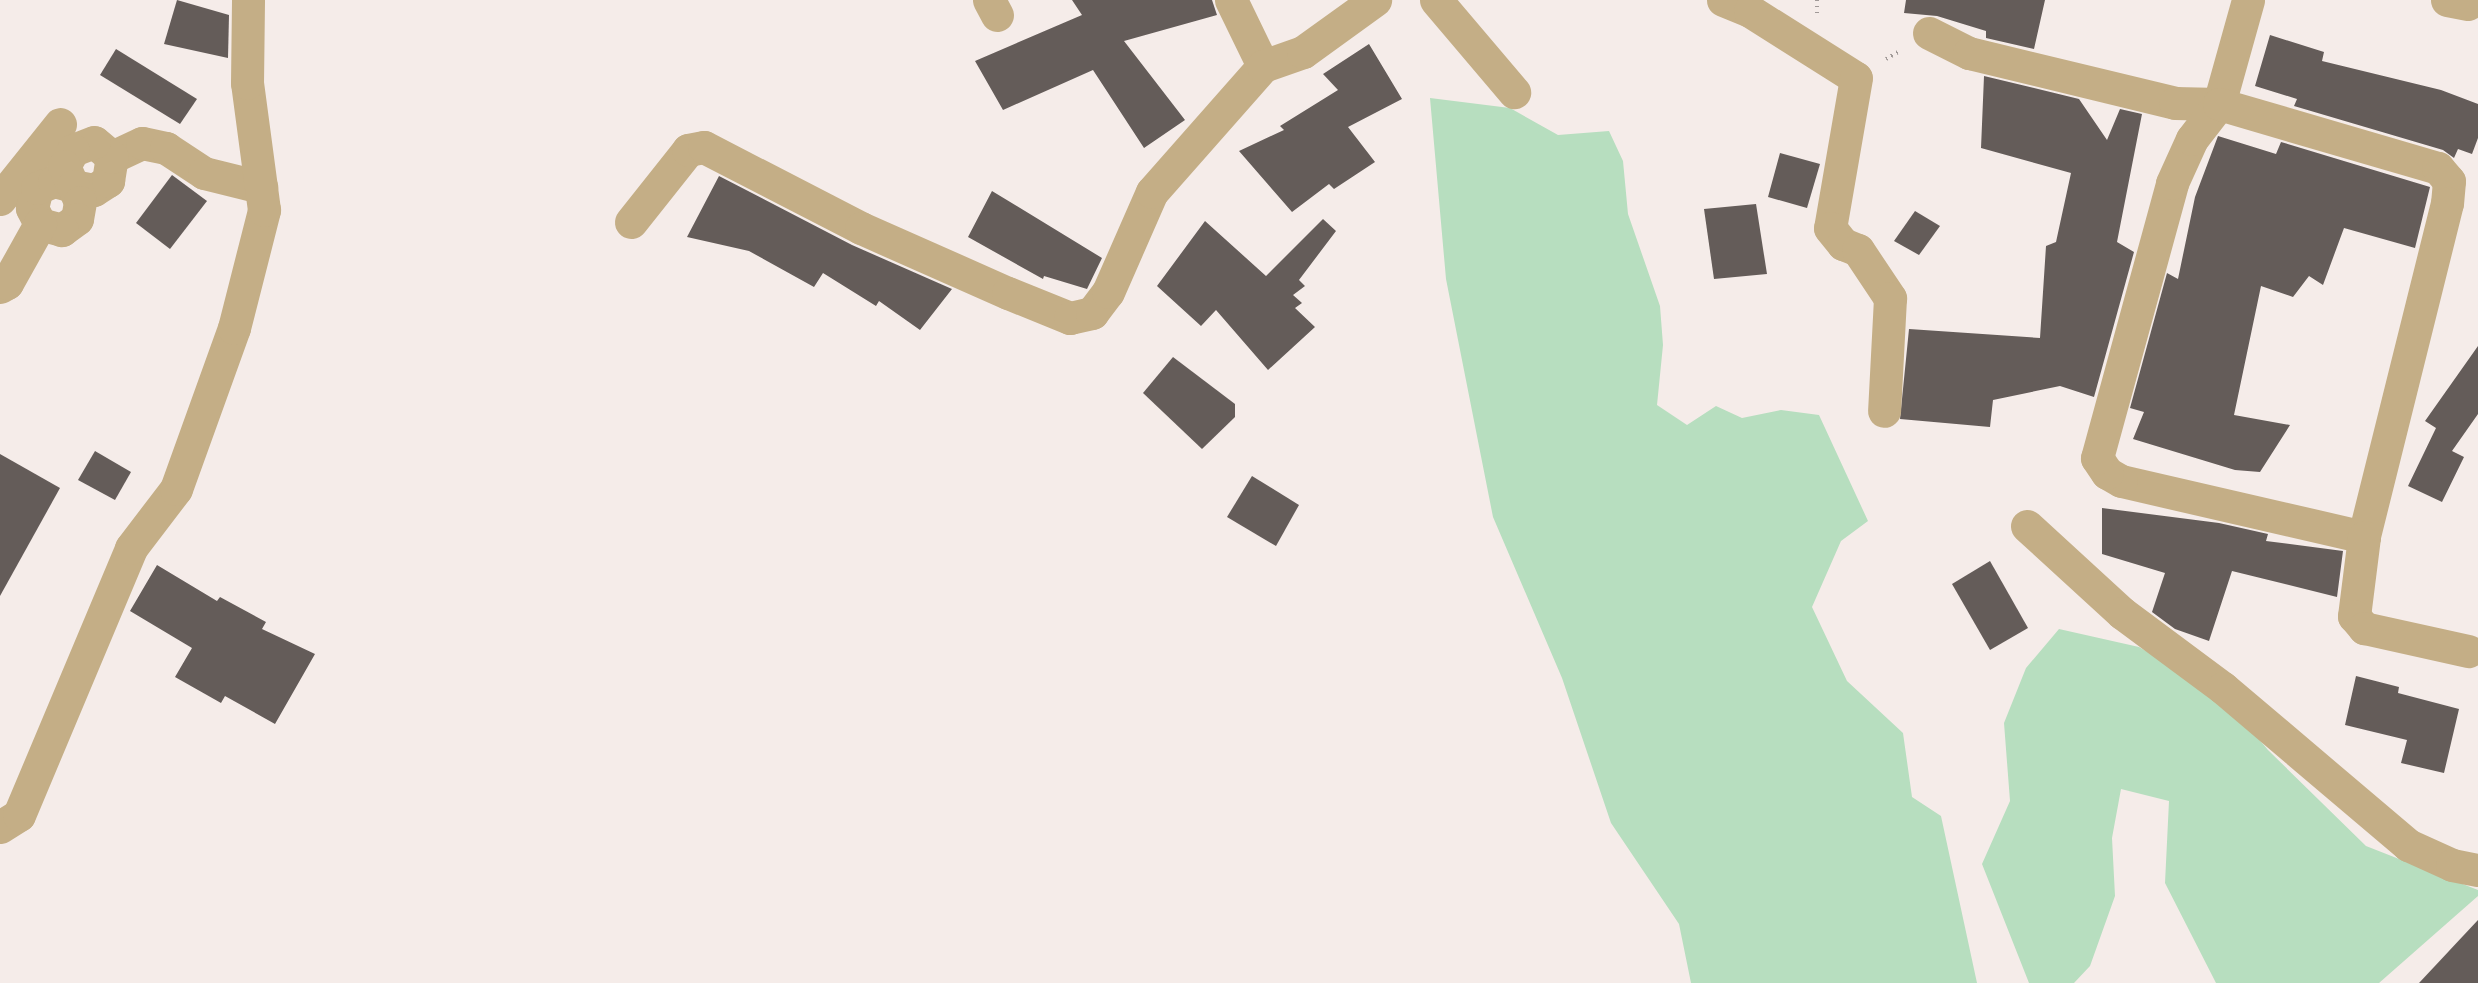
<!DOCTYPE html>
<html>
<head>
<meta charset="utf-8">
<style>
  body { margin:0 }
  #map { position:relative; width:2478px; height:983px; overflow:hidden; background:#f5ece9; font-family:Raleway,sans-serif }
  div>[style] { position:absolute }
  .green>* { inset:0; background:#b7debf }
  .building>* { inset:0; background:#645c59 }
  .path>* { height:4px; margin-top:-2px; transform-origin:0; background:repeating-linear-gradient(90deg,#a09997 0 1.5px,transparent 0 6px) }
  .minor>* { height:33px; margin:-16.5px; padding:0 16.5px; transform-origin:16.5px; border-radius:16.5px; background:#c4ae86 }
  span { translate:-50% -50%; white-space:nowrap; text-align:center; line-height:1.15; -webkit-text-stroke:6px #fefbf9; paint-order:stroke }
</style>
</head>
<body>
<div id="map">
  <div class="green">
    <div style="clip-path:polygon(1430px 98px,1510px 108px,1558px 135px,1609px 131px,1623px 161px,1628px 214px,1660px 306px,1663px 345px,1657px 405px,1687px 425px,1716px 406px,1742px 418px,1781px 410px,1819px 415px,1868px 521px,1841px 541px,1812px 607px,1847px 681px,1903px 733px,1912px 797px,1941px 816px,1977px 983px,1691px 983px,1679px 924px,1611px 823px,1562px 678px,1493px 517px,1446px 279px)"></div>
    <div style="clip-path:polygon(2059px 629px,2139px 647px,2220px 693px,2268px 750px,2366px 846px,2478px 890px,2478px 896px,2379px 983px,2216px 983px,2165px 883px,2169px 801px,2121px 789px,2112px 838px,2115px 896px,2090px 966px,2074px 983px,2029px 983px,1982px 864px,2010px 801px,2004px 723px,2026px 668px)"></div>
  </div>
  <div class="building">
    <div style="clip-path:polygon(177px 0,229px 15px,228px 58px,164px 44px)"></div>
    <div style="clip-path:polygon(1072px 0,1212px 0,1217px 15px,1124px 41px,1185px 120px,1144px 148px,1093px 70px,1003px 110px,975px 61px,1082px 15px)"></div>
    <div style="clip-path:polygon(1906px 0,2045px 0,2034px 49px,1986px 38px,1986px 31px,1937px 16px,1904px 13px)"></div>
    <div style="clip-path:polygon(2270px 35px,2324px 52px,2322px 61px,2441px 90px,2478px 104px,2478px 138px,2472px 154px,2458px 149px,2454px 158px,2443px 150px,2294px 106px,2297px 99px,2255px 86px)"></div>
    <div style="clip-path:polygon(1369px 44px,1402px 99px,1348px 127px,1375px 162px,1334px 189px,1329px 184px,1292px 212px,1239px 151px,1284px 130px,1280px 126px,1338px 90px,1323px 74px)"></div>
    <div style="clip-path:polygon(116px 49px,197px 99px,180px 124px,100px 75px)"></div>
    <div style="clip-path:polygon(1984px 76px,2079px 99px,2107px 140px,2120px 109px,2142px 114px,2117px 242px,2134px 252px,2094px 397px,2060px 386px,1993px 400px,1990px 427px,1900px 419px,1909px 329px,2040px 338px,2046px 246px,2056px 242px,2071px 173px,1981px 148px)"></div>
    <div style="clip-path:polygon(2218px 136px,2276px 154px,2281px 142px,2430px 187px,2415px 248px,2344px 228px,2323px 285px,2309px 276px,2293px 297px,2261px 286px,2234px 415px,2290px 425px,2260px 472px,2235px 470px,2133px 439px,2144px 412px,2130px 408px,2167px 273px,2178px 279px,2195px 197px)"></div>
    <div style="clip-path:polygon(1780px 153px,1820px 164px,1807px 208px,1768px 197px)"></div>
    <div style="clip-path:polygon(172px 175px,207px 201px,170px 249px,136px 223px)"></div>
    <div style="clip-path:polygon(719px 176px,852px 245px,952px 289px,920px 330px,879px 301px,876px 306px,823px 273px,814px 287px,749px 251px,687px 237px)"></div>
    <div style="clip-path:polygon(992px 191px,1102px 258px,1087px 289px,1044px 276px,1043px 279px,968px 237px)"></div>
    <div style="clip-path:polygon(1756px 204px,1767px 274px,1714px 279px,1704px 209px)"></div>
    <div style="clip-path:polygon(1915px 211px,1940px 226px,1919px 255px,1894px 241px)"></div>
    <div style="clip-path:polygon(1323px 219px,1336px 231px,1299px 280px,1305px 286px,1293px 295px,1302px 303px,1295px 308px,1315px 327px,1268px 370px,1216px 310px,1201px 326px,1157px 286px,1205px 221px,1266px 276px)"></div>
    <div style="clip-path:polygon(2478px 346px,2478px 414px,2452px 451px,2464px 457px,2442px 502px,2408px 486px,2436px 428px,2425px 421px)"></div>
    <div style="clip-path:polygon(1173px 357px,1235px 404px,1235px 417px,1202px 449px,1143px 393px)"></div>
    <div style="clip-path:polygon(95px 451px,131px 472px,115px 500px,78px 480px)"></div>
    <div style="clip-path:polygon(0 454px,60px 488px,0 596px)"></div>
    <div style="clip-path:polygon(1252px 476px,1299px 505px,1276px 546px,1227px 517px)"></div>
    <div style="clip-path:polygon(2102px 508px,2219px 523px,2268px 534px,2266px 541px,2343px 551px,2337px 597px,2232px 571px,2209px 641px,2175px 629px,2152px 612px,2165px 573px,2102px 554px)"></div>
    <div style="clip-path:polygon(1990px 561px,2028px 628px,1990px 650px,1952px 584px)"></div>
    <div style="clip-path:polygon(157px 565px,217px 601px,220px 597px,266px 622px,262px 629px,315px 654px,275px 724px,225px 696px,221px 703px,175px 677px,192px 648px,130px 611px)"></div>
    <div style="clip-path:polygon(2356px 676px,2399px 687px,2398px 693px,2459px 709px,2444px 773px,2401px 763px,2407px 740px,2345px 725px)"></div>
    <div style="clip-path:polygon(2478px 920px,2478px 983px,2419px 983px)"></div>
  </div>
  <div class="path">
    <div style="left:1817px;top:13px;width:13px;rotate:-90deg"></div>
    <div style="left:1886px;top:59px;width:16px;rotate:-30deg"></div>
  </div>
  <div class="minor">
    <div style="left:989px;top:0;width:17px;rotate:62deg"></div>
    <div style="left:1231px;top:0;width:73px;rotate:64.1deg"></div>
    <div style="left:1436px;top:0;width:121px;rotate:49.7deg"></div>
    <div style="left:1723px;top:0;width:29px;rotate:22deg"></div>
    <div style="left:1750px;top:11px;width:125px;rotate:32.3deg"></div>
    <div style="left:1856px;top:78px;width:152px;rotate:99.8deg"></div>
    <div style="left:1830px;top:228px;width:21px;rotate:51deg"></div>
    <div style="left:1843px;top:244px;width:16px;rotate:22deg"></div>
    <div style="left:1858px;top:250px;width:58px;rotate:56.3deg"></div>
    <div style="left:1890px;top:298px;width:113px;rotate:93deg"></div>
    <div style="left:2447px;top:0;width:21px;rotate:11deg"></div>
    <div style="left:1929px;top:33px;width:45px;rotate:26.6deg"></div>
    <div style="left:1969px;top:53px;width:212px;rotate:13.6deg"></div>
    <div style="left:2175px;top:103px;width:44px;rotate:1.3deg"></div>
    <div style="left:2219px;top:104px;width:108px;rotate:-74.4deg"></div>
    <div style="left:112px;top:157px;width:33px;rotate:-25deg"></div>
    <div style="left:142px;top:143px;width:25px;rotate:12deg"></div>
    <div style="left:166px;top:148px;width:45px;rotate:33.3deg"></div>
    <div style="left:204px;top:173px;width:59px;rotate:13.8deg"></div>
    <div style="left:0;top:199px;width:96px;rotate:-51.3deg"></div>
    <div style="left:631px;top:222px;width:92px;rotate:-51.6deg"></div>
    <div style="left:688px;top:150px;width:16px;rotate:-11deg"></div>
    <div style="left:704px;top:147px;width:177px;rotate:27.3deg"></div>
    <div style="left:861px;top:228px;width:161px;rotate:23.9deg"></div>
    <div style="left:1008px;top:293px;width:67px;rotate:22deg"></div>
    <div style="left:1070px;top:318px;width:23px;rotate:-13deg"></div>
    <div style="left:1092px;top:313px;width:26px;rotate:-53deg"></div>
    <div style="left:1108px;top:292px;width:109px;rotate:-66.3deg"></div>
    <div style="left:1152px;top:192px;width:168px;rotate:-48.6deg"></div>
    <div style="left:1263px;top:66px;width:42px;rotate:-19.3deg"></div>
    <div style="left:1303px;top:52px;width:89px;rotate:-35.8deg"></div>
    <div style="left:40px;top:224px;width:18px;rotate:-117deg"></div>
    <div style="left:32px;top:208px;width:21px;rotate:-76deg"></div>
    <div style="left:37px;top:188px;width:18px;rotate:-22deg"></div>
    <div style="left:54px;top:181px;width:20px;rotate:15deg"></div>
    <div style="left:73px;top:186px;width:21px;rotate:11deg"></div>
    <div style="left:94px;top:190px;width:17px;rotate:-33deg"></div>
    <div style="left:108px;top:181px;width:24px;rotate:-81deg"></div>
    <div style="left:112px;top:157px;width:23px;rotate:-140deg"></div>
    <div style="left:94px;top:142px;width:22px;rotate:159deg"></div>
    <div style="left:73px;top:150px;width:18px;rotate:119deg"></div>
    <div style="left:64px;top:166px;width:22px;rotate:66deg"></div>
    <div style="left:73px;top:186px;width:17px;rotate:66deg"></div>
    <div style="left:80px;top:202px;width:17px;rotate:100deg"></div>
    <div style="left:77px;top:219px;width:19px;rotate:144deg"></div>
    <div style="left:62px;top:230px;width:23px;rotate:-165deg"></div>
    <div style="left:0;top:287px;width:8px;rotate:-30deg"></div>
    <div style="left:7px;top:283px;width:68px;rotate:-60.8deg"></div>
    <div style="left:2027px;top:526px;width:129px;rotate:42.5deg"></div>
    <div style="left:2122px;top:613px;width:126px;rotate:36.6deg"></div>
    <div style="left:2223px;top:688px;width:243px;rotate:40.3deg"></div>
    <div style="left:2408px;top:845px;width:48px;rotate:24.4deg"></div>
    <div style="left:2452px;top:865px;width:26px;rotate:11deg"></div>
    <div style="left:2364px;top:537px;width:249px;rotate:-167deg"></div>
    <div style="left:2121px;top:481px;width:16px;rotate:-150deg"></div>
    <div style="left:2107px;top:473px;width:18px;rotate:-124deg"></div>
    <div style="left:2097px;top:458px;width:285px;rotate:-74.7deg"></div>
    <div style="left:2172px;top:183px;width:48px;rotate:-65.6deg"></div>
    <div style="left:2192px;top:139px;width:44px;rotate:-52.4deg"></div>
    <div style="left:2219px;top:104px;width:228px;rotate:16.3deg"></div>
    <div style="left:2438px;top:168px;width:17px;rotate:50deg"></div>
    <div style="left:2449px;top:181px;width:22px;rotate:95deg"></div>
    <div style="left:2447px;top:203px;width:344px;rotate:104deg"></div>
    <div style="left:2364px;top:537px;width:80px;rotate:97.2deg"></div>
    <div style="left:2354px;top:616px;width:16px;rotate:50deg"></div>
    <div style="left:2364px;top:628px;width:107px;rotate:12.5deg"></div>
    <div style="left:0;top:827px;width:22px;rotate:-32deg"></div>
    <div style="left:19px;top:815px;width:290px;rotate:-67.2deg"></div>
    <div style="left:131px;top:548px;width:74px;rotate:-52.7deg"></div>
    <div style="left:176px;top:489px;width:171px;rotate:-70.2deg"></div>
    <div style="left:234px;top:328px;width:122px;rotate:-75.7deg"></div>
    <div style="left:264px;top:210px;width:128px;rotate:-97.6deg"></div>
    <div style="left:247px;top:83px;width:83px;rotate:-89.3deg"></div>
  </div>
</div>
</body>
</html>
